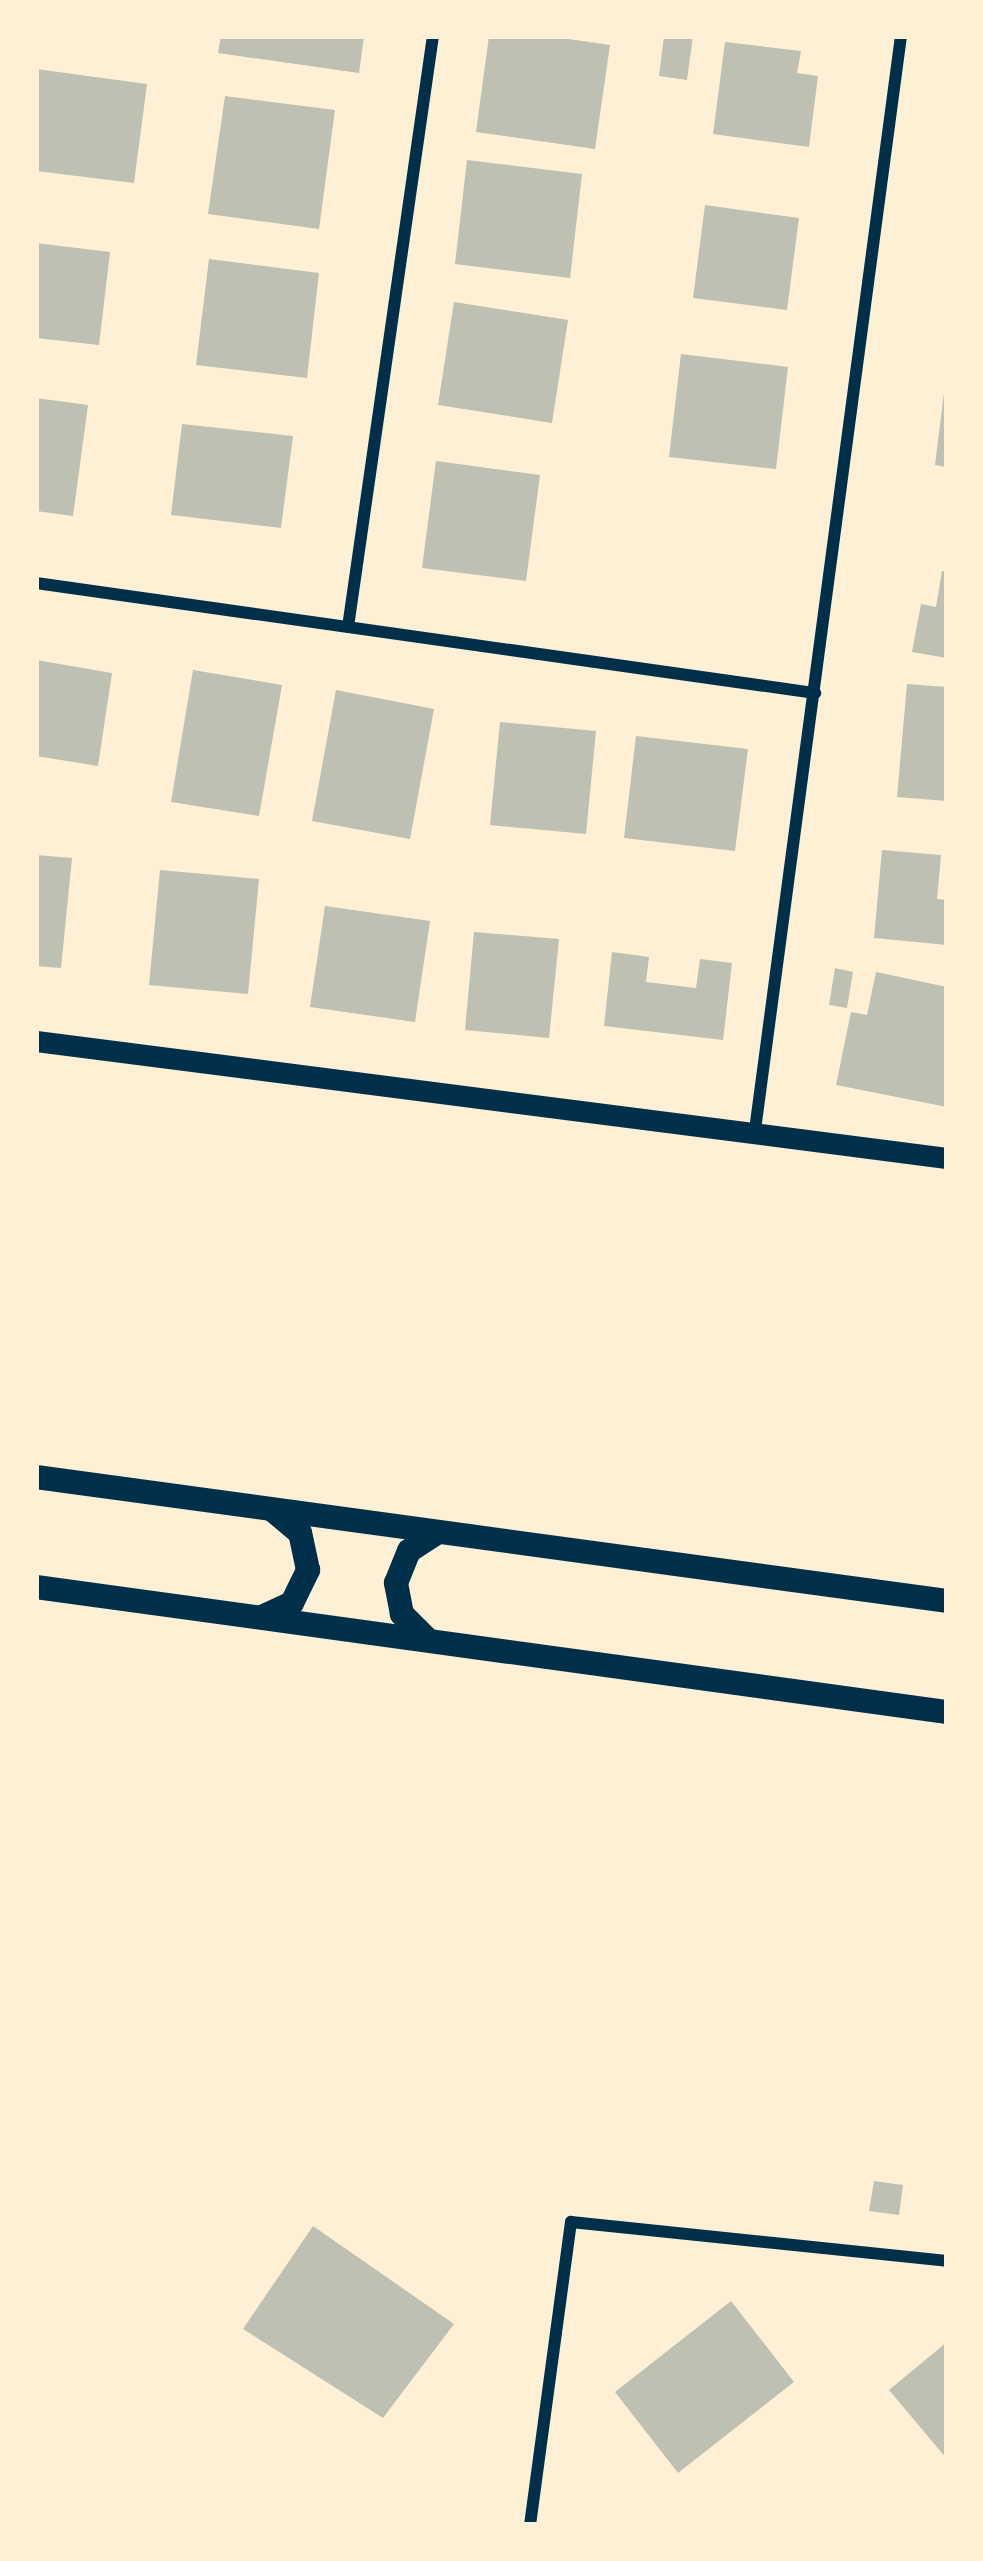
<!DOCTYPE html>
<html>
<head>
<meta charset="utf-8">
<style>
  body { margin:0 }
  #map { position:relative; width:983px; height:2561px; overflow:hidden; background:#fdf0d5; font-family:"Archivo Narrow",sans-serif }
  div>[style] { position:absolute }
  .building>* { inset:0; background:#bec0b2 }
  .minor>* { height:12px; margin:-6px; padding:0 6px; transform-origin:6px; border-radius:6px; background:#003049 }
  .tertiary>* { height:21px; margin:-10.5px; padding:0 10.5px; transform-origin:10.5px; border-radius:10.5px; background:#003049 }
  .secondary>* { height:24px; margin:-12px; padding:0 12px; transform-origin:12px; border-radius:12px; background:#003049 }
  span { translate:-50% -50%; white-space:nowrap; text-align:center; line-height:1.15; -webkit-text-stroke:12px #fdf0d5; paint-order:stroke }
  .frame { position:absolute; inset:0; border:39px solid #fdf0d5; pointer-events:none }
</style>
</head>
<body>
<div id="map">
  <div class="building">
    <div style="clip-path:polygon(221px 36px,364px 36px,359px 73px,218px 53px)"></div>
    <div style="clip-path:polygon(489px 36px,548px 36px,610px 45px,595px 149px,476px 132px)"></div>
    <div style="clip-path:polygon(664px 36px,693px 36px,687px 80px,659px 76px)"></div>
    <div style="clip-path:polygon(725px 42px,801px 51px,797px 73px,818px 76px,809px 147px,713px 134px)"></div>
    <div style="clip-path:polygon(36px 69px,147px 84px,134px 183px,36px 171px)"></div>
    <div style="clip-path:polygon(225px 96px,335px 110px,319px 229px,208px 214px)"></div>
    <div style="clip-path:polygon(467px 160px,582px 174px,570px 278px,455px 264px)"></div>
    <div style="clip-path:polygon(705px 205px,799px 218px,787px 310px,693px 298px)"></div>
    <div style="clip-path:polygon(36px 243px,110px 252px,99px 345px,36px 338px)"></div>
    <div style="clip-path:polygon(209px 259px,319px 273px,307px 378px,196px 365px)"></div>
    <div style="clip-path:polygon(454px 302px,568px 320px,552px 423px,438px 405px)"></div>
    <div style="clip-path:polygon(681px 354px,788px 367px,776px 469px,669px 457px)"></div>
    <div style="clip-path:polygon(944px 393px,947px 393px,947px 467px,935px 465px)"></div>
    <div style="clip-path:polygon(36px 398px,88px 405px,73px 516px,36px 511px)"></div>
    <div style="clip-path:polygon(182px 424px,293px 436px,281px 528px,171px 515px)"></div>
    <div style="clip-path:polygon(436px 461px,540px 475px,526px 581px,422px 568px)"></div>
    <div style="clip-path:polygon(942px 571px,947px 572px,947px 658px,912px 652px,921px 604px,936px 607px)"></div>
    <div style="clip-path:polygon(36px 660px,112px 673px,98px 766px,36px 756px)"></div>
    <div style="clip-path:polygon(193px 670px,282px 685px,259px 816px,171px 802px)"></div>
    <div style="clip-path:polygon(907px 684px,947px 687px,947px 801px,897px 797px)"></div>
    <div style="clip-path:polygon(336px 690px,434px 709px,410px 839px,312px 821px)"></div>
    <div style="clip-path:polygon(500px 722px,596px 731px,586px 834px,490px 825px)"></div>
    <div style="clip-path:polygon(636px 736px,748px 749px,735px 851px,624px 838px)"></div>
    <div style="clip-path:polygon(882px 850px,941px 855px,937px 899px,947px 900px,947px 945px,874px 938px)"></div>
    <div style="clip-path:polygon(36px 855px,72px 858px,61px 968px,36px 966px)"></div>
    <div style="clip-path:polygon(160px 870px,259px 879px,248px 994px,149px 985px)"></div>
    <div style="clip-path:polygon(325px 906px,430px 921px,415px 1022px,310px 1007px)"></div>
    <div style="clip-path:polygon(474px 932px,559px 939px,549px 1038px,465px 1030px)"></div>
    <div style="clip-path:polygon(612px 952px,649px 957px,646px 982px,696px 988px,700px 959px,732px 963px,723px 1040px,604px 1026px)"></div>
    <div style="clip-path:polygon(835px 968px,853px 972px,847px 1008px,829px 1005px)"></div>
    <div style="clip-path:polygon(876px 972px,947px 987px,947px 1107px,836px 1085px,851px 1012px,867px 1015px)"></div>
    <div style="clip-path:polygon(874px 2181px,903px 2185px,899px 2215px,869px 2211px)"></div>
    <div style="clip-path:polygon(313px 2226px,454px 2324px,383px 2418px,243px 2329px)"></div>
    <div style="clip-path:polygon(731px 2301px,794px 2382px,678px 2473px,615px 2392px)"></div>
    <div style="clip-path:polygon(947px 2342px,947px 2459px,889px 2390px)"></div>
  </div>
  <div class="minor">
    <div style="left:36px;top:583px;width:787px;rotate:8.04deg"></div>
    <div style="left:348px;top:627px;width:597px;rotate:-81.82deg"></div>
    <div style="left:755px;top:1130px;width:1104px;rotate:-82.4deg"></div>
    <div style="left:530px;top:2525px;width:306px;rotate:-82.3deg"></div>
    <div style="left:571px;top:2222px;width:378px;rotate:5.9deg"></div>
  </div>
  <div class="tertiary">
    <div style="left:36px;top:1041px;width:918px;rotate:7.32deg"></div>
  </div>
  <div class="secondary">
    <div style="left:36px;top:1477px;width:919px;rotate:7.75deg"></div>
    <div style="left:36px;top:1587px;width:920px;rotate:7.81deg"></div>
    <div style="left:262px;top:1617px;width:33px;rotate:-25deg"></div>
    <div style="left:292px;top:1603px;width:37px;rotate:-64deg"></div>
    <div style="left:308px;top:1570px;width:38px;rotate:-102deg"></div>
    <div style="left:300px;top:1533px;width:35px;rotate:-140deg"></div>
    <div style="left:425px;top:1637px;width:33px;rotate:-135deg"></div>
    <div style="left:402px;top:1614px;width:32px;rotate:-101deg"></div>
    <div style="left:396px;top:1583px;width:35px;rotate:-68deg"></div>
    <div style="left:409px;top:1551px;width:33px;rotate:-33deg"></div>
  </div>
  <div class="frame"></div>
</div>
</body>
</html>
